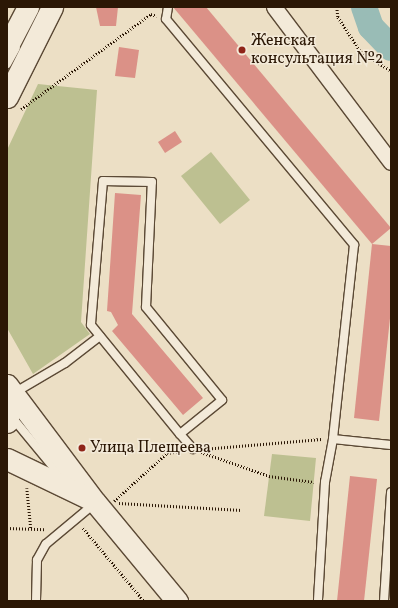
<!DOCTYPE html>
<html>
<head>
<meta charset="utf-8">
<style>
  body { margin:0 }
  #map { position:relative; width:398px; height:608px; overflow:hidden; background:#ecdfc5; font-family:Vollkorn,serif }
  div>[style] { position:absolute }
  .green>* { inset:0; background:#bdc091 }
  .river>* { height:26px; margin:-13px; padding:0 13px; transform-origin:13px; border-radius:13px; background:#99bcb6 }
  .building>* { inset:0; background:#db9187 }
  .path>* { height:2.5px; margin-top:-1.25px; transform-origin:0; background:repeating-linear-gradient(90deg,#2b1705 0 1px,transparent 0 3px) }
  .roads { filter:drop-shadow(1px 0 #5b4935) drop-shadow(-1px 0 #5b4935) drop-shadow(0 1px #5b4935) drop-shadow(0 -1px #5b4935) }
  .lane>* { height:8px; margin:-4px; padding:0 4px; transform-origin:4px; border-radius:4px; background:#f3ead9 }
  .street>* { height:15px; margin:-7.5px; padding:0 7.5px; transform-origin:7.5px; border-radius:7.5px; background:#f3ead9 }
  .secondary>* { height:21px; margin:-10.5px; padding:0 10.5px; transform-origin:10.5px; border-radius:10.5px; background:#f3ead9 }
  .dots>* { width:11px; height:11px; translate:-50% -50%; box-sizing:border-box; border:2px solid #f3ead9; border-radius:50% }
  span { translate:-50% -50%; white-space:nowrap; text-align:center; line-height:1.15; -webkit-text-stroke:3px #f3ead9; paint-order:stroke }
  .poi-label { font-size:16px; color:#2b1705 }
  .left { translate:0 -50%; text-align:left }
  .frame { position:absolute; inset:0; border:8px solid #2b1705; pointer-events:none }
</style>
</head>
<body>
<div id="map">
  <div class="green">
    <div style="clip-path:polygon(38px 84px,97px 90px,81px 322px,90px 334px,33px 374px,7px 328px,7px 150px)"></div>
    <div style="clip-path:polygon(211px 152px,250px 200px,220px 224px,181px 176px)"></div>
    <div style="clip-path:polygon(272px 454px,316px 458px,310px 521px,264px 516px)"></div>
  </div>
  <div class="river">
    <div style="left:364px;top:7px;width:21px;rotate:71deg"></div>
    <div style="left:371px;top:27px;width:29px;rotate:46deg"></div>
  </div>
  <div class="building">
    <div style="clip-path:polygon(96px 7px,118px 7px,116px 26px,100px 26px)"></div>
    <div style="clip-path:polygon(173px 7px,206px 7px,391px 228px,372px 244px)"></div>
    <div style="clip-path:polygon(119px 47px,139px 50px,135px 78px,115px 76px)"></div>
    <div style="clip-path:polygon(175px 131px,182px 142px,165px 153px,158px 142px)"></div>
    <div style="clip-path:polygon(115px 193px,141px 195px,132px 314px,203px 398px,183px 415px,112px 331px,118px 325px,111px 312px,107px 311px)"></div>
    <div style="clip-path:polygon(372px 244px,391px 246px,391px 309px,379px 421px,354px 418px)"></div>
    <div style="clip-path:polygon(350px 476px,377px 479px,364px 601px,337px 601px)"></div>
  </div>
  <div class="path">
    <div style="left:337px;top:7px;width:10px;rotate:84deg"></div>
    <div style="left:338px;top:17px;width:42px;rotate:56.7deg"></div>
    <div style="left:361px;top:52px;width:36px;rotate:32deg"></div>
    <div style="left:21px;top:109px;width:161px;rotate:-36.2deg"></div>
    <div style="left:151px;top:14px;width:6px;rotate:18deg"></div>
    <div style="left:203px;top:449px;width:119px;rotate:-4.8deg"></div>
    <div style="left:201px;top:452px;width:72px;rotate:19.4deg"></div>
    <div style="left:269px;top:476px;width:45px;rotate:7.6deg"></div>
    <div style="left:167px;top:453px;width:14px;rotate:-8deg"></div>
    <div style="left:27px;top:488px;width:41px;rotate:84.4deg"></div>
    <div style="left:114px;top:501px;width:72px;rotate:-42.2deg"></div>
    <div style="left:167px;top:453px;width:12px;rotate:-55deg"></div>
    <div style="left:119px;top:503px;width:123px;rotate:3.3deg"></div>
    <div style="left:7px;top:528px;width:38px;rotate:2deg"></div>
    <div style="left:83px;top:528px;width:95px;rotate:50.1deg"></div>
  </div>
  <div class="roads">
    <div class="lane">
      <div style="left:168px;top:7px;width:12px;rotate:99deg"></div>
      <div style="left:166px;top:19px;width:294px;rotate:50.2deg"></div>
      <div style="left:354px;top:245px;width:195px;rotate:96.2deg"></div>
      <div style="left:333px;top:439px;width:44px;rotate:100.5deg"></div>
      <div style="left:325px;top:482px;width:119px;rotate:93.4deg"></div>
      <div style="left:7px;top:64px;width:18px;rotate:-61deg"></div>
      <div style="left:14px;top:393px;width:59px;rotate:-30.5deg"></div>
      <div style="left:65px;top:363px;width:44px;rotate:-37.6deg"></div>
      <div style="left:11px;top:416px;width:83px;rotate:50.4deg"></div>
      <div style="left:180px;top:434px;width:54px;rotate:-39deg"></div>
      <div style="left:222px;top:400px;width:120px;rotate:-129.3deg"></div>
      <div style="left:146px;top:307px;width:125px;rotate:-87.3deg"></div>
      <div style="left:152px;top:182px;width:49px;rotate:-178.8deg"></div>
      <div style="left:103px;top:181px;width:144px;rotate:94.8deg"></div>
      <div style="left:91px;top:325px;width:141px;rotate:50.8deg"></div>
      <div style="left:180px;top:434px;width:20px;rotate:49deg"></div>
      <div style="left:333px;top:439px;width:58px;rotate:5.9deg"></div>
      <div style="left:36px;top:601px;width:41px;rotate:-88.6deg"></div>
      <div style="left:37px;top:560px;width:18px;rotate:-61deg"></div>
      <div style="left:46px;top:544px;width:64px;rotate:-39.9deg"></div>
      <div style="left:384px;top:601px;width:109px;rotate:-86.3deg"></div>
    </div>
    <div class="street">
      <div style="left:274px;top:7px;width:194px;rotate:53deg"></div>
    </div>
    <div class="secondary">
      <div style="left:7px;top:47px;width:45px;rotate:-62.3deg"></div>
      <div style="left:7px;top:97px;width:101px;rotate:-63.4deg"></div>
      <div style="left:7px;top:385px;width:146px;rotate:53.1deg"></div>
      <div style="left:95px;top:502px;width:129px;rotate:50.4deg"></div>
      <div style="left:7px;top:422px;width:29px;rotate:-78deg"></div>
      <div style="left:7px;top:459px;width:90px;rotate:25.7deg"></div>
    </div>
  </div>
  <div class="dots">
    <div style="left:242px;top:50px;background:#8f2418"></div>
    <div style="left:82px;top:448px;background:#8f2418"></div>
  </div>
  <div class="poi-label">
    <span class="left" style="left:251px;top:50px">Женская<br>консультация №2</span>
    <span class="left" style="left:90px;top:448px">Улица Плещеева</span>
  </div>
  <div class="frame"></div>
</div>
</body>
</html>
